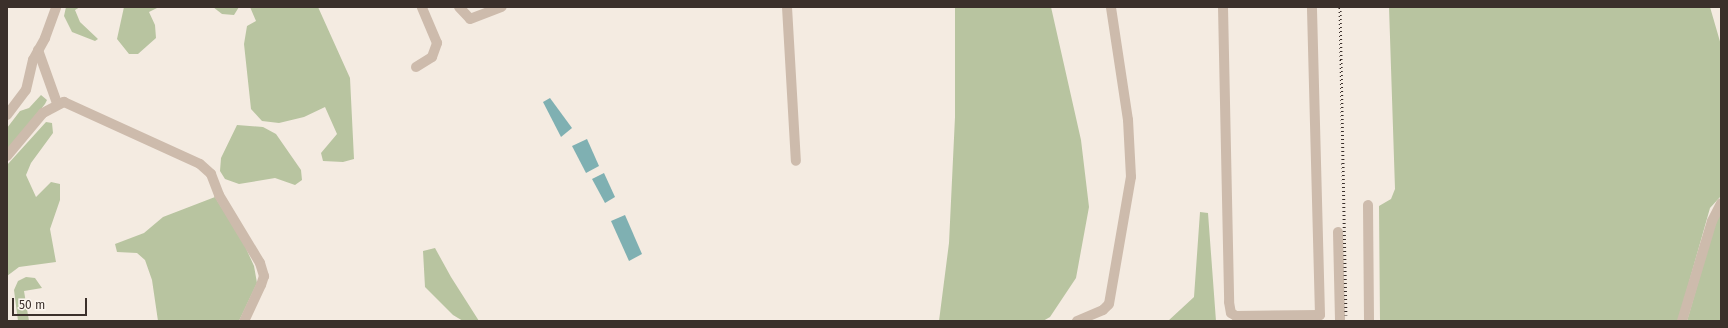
<!DOCTYPE html>
<html>
<head>
<meta charset="utf-8">
<style>
  body { margin:0 }
  #map { position:relative; width:1728px; height:328px; overflow:hidden; background:#f4ebe1; font-family:"Fira Sans",sans-serif }
  div>[style] { position:absolute }
  .green>* { inset:0; background:#b8c4a0 }
  .water>* { inset:0; background:#7fb0b2 }
  .minor>* { height:10px; margin:-5px; padding:0 5px; transform-origin:5px; border-radius:5px; background:#cdbbac }
  .rail>* { height:3px; margin-top:-1.5px; transform-origin:0; background:repeating-linear-gradient(90deg,#3b302b 0 1px,transparent 0 4px) }
  span { translate:-50% -50%; white-space:nowrap; text-align:center; line-height:1.15; -webkit-text-stroke:3px #fbf5ee; paint-order:stroke }
  .frame { position:absolute; inset:0; border:8px solid #3b302b; pointer-events:none }
  .scale { position:absolute; left:12px; top:298px; width:75px; height:18px; box-sizing:border-box; border:2px solid #3b302b; border-top:0; padding-left:5px; font-size:12px; line-height:14px; white-space:nowrap; color:#3b302b; -webkit-text-stroke:3px #fbf5ee; paint-order:stroke }
</style>
</head>
<body>
<div id="map">
  <div class="green">
    <div style="clip-path:polygon(66px 7px,80px 7px,75px 10px,80px 22px,98px 39px,95px 41px,72px 32px,64px 16px)"></div>
    <div style="clip-path:polygon(124px 7px,159px 7px,149px 12px,155px 25px,156px 38px,138px 54px,129px 54px,117px 39px)"></div>
    <div style="clip-path:polygon(213px 7px,239px 7px,234px 15px,222px 14px)"></div>
    <div style="clip-path:polygon(250px 7px,318px 7px,350px 78px,354px 159px,343px 162px,323px 161px,321px 153px,337px 134px,325px 107px,304px 117px,279px 123px,262px 121px,251px 109px,244px 44px,247px 26px,256px 21px)"></div>
    <div style="clip-path:polygon(955px 7px,1051px 7px,1081px 140px,1089px 207px,1076px 278px,1050px 317px,1043px 321px,939px 321px,949px 243px,955px 117px)"></div>
    <div style="clip-path:polygon(1389px 7px,1710px 7px,1721px 45px,1721px 196px,1710px 208px,1678px 321px,1380px 321px,1379px 206px,1391px 199px,1395px 189px)"></div>
    <div style="clip-path:polygon(41px 95px,47px 100px,45px 104px,7px 151px,7px 128px,20px 111px,29px 108px)"></div>
    <div style="clip-path:polygon(46px 122px,52px 123px,53px 133px,31px 163px,26px 175px,36px 197px,51px 182px,60px 184px,60px 200px,50px 229px,56px 262px,19px 267px,7px 276px,7px 165px)"></div>
    <div style="clip-path:polygon(237px 125px,263px 127px,276px 134px,301px 170px,302px 180px,295px 185px,275px 178px,239px 184px,225px 179px,220px 171px,221px 158px)"></div>
    <div style="clip-path:polygon(215px 197px,244px 244px,254px 266px,257px 283px,239px 321px,158px 321px,152px 280px,145px 260px,137px 253px,117px 252px,115px 244px,144px 233px,163px 217px)"></div>
    <div style="clip-path:polygon(1721px 211px,1721px 321px,1687px 321px,1716px 220px)"></div>
    <div style="clip-path:polygon(1200px 212px,1208px 213px,1216px 321px,1168px 321px,1194px 297px)"></div>
    <div style="clip-path:polygon(435px 248px,451px 277px,479px 321px,463px 321px,453px 315px,425px 287px,423px 251px)"></div>
    <div style="clip-path:polygon(26px 277px,35px 278px,42px 288px,24px 291px,29px 321px,18px 321px,14px 290px,18px 281px)"></div>
  </div>
  <div class="water">
    <div style="clip-path:polygon(550px 98px,572px 128px,561px 137px,543px 102px)"></div>
    <div style="clip-path:polygon(587px 139px,599px 166px,586px 173px,572px 146px)"></div>
    <div style="clip-path:polygon(604px 173px,615px 197px,605px 203px,592px 179px)"></div>
    <div style="clip-path:polygon(625px 215px,642px 254px,629px 261px,611px 221px)"></div>
  </div>
  <div class="minor">
    <div style="left:459px;top:7px;width:16px;rotate:47deg"></div>
    <div style="left:470px;top:19px;width:34px;rotate:-21deg"></div>
    <div style="left:787px;top:7px;width:154px;rotate:86.7deg"></div>
    <div style="left:1223px;top:7px;width:295px;rotate:88.8deg"></div>
    <div style="left:1229px;top:302px;width:11px;rotate:80deg"></div>
    <div style="left:1231px;top:313px;width:6px;rotate:31deg"></div>
    <div style="left:1236px;top:316px;width:84px;rotate:-0.7deg"></div>
    <div style="left:1320px;top:315px;width:308px;rotate:-91.5deg"></div>
    <div style="left:38px;top:50px;width:56px;rotate:70.3deg"></div>
    <div style="left:416px;top:67px;width:19px;rotate:-32deg"></div>
    <div style="left:432px;top:57px;width:15px;rotate:-70deg"></div>
    <div style="left:437px;top:43px;width:39px;rotate:-113deg"></div>
    <div style="left:7px;top:115px;width:31px;rotate:-53deg"></div>
    <div style="left:26px;top:90px;width:31px;rotate:-77deg"></div>
    <div style="left:33px;top:60px;width:25px;rotate:-61deg"></div>
    <div style="left:45px;top:38px;width:33px;rotate:-70deg"></div>
    <div style="left:7px;top:156px;width:56px;rotate:-50.1deg"></div>
    <div style="left:43px;top:113px;width:24px;rotate:-28deg"></div>
    <div style="left:64px;top:102px;width:149px;rotate:24.5deg"></div>
    <div style="left:200px;top:164px;width:15px;rotate:42deg"></div>
    <div style="left:211px;top:174px;width:22px;rotate:69deg"></div>
    <div style="left:219px;top:195px;width:79px;rotate:58.9deg"></div>
    <div style="left:260px;top:263px;width:14px;rotate:73deg"></div>
    <div style="left:264px;top:276px;width:9px;rotate:108deg"></div>
    <div style="left:261px;top:285px;width:40px;rotate:115deg"></div>
    <div style="left:1368px;top:205px;width:116px;rotate:89.5deg"></div>
    <div style="left:1338px;top:232px;width:89px;rotate:88.7deg"></div>
    <div style="left:1077px;top:321px;width:28px;rotate:-23deg"></div>
    <div style="left:1103px;top:310px;width:8px;rotate:-45deg"></div>
    <div style="left:1109px;top:304px;width:129px;rotate:-80.2deg"></div>
    <div style="left:1131px;top:177px;width:57px;rotate:-93deg"></div>
    <div style="left:1128px;top:120px;width:114px;rotate:-98.6deg"></div>
    <div style="left:1682px;top:321px;width:104px;rotate:-73.3deg"></div>
    <div style="left:1712px;top:221px;width:20px;rotate:-63deg"></div>
  </div>
  <div class="rail">
    <div style="left:1340px;top:7px;width:308px;rotate:88.9deg"></div>
  </div>
  <div class="frame"></div>
  <div class="scale">50 m</div>
</div>
</body>
</html>
